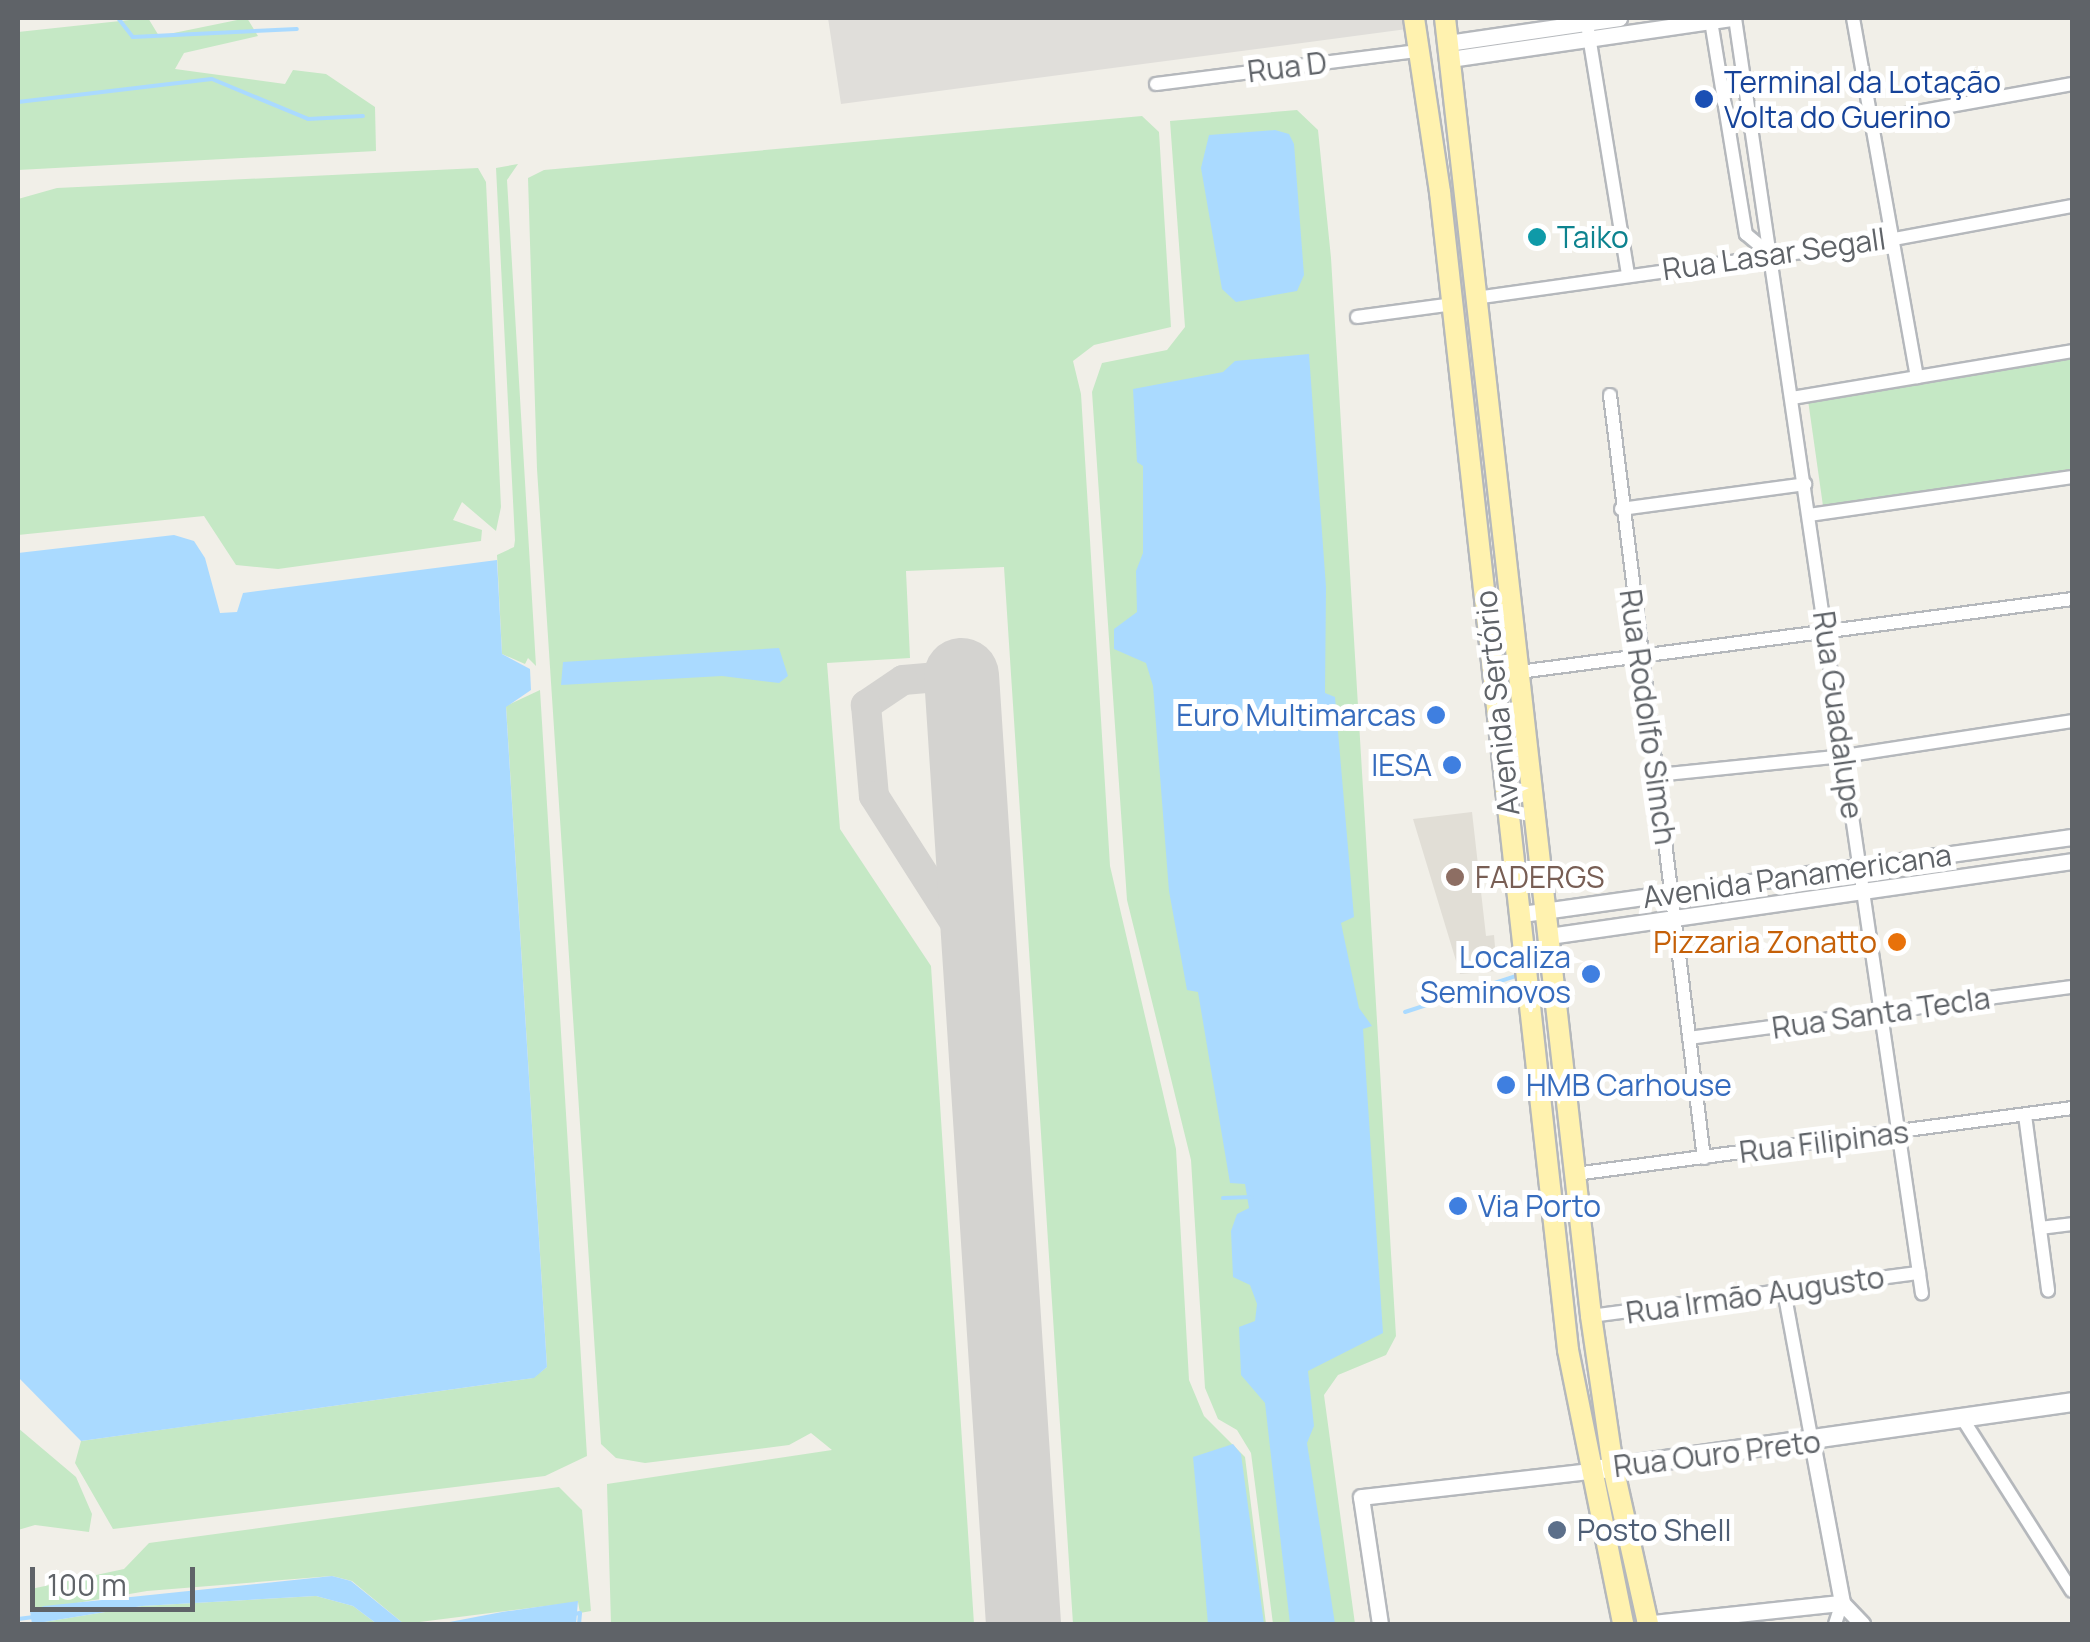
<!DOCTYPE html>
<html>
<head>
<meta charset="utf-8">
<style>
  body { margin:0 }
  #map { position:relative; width:2090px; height:1642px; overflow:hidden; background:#f1efe8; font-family:Manrope,sans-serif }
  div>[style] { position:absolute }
  .industrial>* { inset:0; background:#e0deda }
  .education>* { inset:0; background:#e1ded6 }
  .green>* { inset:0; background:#c5e8c5 }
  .water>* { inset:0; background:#aadaff }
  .stream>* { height:4px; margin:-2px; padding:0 2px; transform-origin:2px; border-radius:2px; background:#aadaff }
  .taxiway>* { height:30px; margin:-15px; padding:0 15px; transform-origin:15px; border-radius:15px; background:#d4d3d0 }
  .runway>* { height:75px; margin:-37.5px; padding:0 37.5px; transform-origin:37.5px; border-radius:37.5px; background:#d4d3d0 }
  .roads { filter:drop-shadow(2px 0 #b5b8bc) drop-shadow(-2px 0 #b5b8bc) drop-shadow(0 2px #b5b8bc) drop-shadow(0 -2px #b5b8bc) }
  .minor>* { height:12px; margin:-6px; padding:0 6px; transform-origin:6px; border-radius:6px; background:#fff }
  .tertiary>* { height:15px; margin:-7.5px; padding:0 7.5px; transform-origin:7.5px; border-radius:7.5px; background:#fff }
  .secondary>* { height:18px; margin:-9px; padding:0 9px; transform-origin:9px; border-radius:9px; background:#fff }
  .primary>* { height:20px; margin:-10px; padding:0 10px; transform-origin:10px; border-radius:10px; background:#fff2af }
  .dots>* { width:28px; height:28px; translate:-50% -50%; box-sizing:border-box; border:5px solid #fff; border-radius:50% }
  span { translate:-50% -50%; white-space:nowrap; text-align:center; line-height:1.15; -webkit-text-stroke:10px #fff; paint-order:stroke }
  .street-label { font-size:30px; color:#5f6368 }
  .transit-label { font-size:30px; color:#164399 }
  .left { translate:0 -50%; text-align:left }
  .culture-label { font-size:30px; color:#0d838f }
  .shop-label { font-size:30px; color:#366cbe }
  .right { translate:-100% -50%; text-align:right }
  .education-label { font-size:30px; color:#785e54 }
  .food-label { font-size:30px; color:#c56008 }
  .service-label { font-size:30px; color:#4e5e75 }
  .frame { position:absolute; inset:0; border:20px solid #5f6368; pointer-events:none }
  .scale { position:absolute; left:30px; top:1567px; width:165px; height:45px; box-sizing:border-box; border:5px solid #5f6368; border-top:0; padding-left:12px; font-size:30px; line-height:35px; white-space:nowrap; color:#5f6368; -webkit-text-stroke:8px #fff; paint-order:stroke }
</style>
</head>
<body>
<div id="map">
  <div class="industrial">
    <div style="clip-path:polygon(828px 18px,1406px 18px,1407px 29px,841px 104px)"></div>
  </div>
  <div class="education">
    <div style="clip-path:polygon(1472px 812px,1486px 936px,1494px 935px,1497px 971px,1460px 974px,1413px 819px)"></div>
  </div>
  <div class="green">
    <div style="clip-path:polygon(148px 18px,159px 36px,247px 18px,258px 36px,184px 53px,175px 69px,285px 84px,293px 70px,326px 74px,375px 107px,376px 151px,18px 170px,18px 32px)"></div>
    <div style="clip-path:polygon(1297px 110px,1318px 130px,1331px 258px,1396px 1336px,1386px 1355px,1338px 1375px,1324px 1395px,1355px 1624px,1273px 1624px,1251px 1453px,1237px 1430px,1218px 1419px,1205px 1388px,1191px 1160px,1127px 900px,1092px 392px,1102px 363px,1167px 350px,1185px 327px,1170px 121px)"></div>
    <div style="clip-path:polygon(1142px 116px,1159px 132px,1171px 327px,1094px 345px,1073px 361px,1081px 394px,1110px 866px,1176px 1149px,1189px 1380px,1204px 1416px,1245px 1457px,1266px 1624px,1073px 1624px,1004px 567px,906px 571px,910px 658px,827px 663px,840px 829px,931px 966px,974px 1624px,611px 1624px,607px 1484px,832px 1450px,811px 1433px,789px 1445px,645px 1463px,616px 1458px,601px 1444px,537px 469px,528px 178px,544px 170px)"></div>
    <div style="clip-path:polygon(518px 164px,507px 180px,536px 666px,528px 658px,525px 664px,502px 654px,497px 555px,514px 547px,515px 540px,496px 168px)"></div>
    <div style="clip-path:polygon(478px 168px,486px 182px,501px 507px,496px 531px,462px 502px,453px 520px,482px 530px,481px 541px,278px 569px,236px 565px,204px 516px,18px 535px,18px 199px,57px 188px)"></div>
    <div style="clip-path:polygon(2072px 358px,2072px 470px,1823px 506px,1808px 400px)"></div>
    <div style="clip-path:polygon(540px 690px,587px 1456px,545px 1476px,113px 1529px,75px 1463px,81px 1441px,533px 1378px,547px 1367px,506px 706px)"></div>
    <div style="clip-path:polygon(18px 1428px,76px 1477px,92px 1514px,89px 1532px,35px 1525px,18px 1530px)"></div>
    <div style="clip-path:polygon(559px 1487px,582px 1510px,591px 1611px,580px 1613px,578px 1602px,404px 1624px,352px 1581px,332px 1576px,147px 1591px,30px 1611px,31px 1589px,124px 1569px,149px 1543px)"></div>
    <div style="clip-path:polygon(316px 1596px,353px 1606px,377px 1624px,32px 1624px,142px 1606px)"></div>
  </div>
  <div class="water">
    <div style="clip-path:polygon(1275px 130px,1289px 134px,1294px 144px,1304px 275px,1297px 291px,1236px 302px,1222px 289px,1201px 168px,1209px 135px)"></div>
    <div style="clip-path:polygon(1309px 354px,1326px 587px,1325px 693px,1335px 697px,1354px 917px,1341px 923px,1359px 1008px,1372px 1026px,1363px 1029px,1383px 1333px,1308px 1371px,1314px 1426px,1307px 1443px,1335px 1624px,1290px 1624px,1265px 1403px,1241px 1375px,1239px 1327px,1255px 1321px,1257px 1304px,1250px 1285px,1233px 1277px,1231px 1231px,1237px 1214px,1249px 1208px,1245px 1184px,1230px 1183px,1198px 992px,1187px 990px,1169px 891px,1153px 686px,1146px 663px,1114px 649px,1114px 629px,1137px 612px,1136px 571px,1143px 553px,1143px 466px,1137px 462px,1133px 389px,1223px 372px,1235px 361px)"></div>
    <div style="clip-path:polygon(174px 535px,194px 541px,205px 558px,220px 613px,237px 612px,243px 593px,497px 560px,502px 654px,530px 669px,531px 690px,506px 707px,547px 1367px,534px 1378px,81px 1441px,18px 1377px,18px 553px)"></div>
    <div style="clip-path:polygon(779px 648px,788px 676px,779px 683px,722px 676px,561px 685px,563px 662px)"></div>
    <div style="clip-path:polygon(1233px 1444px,1241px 1454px,1264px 1624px,1208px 1624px,1193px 1457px)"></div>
    <div style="clip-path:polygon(332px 1576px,351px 1581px,404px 1624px,377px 1624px,353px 1606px,316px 1596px,142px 1606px,32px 1624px,30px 1611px,44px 1606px)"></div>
    <div style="clip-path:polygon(578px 1601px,576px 1624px,439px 1624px,502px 1612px)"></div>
  </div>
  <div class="stream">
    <div style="left:18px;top:18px;width:3px"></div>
    <div style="left:118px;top:18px;width:24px;rotate:52deg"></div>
    <div style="left:133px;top:37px;width:164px;rotate:-2.8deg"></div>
    <div style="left:18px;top:102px;width:195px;rotate:-6.8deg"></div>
    <div style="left:212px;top:79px;width:104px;rotate:22.6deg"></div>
    <div style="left:308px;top:119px;width:55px;rotate:-3.1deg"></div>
    <div style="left:1405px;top:1012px;width:117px;rotate:-18deg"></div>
    <div style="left:1223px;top:1198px;width:29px;rotate:-2deg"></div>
    <div style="left:574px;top:1614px;width:6px;rotate:-9deg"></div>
    <div style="left:580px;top:1613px;width:11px;rotate:95deg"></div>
    <div style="left:18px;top:1619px;width:16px;rotate:-7deg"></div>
  </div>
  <div class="taxiway">
    <div style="left:961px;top:675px;width:58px;rotate:175.1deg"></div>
    <div style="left:903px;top:680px;width:45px;rotate:146deg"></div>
    <div style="left:866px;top:705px;width:91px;rotate:85deg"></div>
    <div style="left:874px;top:796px;width:177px;rotate:57.5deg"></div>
    <div style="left:969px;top:945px;width:141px;rotate:82.3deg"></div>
  </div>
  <div class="runway">
    <div style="left:961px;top:675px;width:951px;rotate:86.26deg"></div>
  </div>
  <div class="roads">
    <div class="minor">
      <div style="left:1735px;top:18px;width:1289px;rotate:81.66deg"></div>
      <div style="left:1853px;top:18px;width:365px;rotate:79.9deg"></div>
      <div style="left:1711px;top:21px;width:216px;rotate:80.7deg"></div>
      <div style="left:1746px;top:234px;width:34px;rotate:40deg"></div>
      <div style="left:1588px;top:30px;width:247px;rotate:80.7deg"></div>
      <div style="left:1156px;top:84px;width:264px;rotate:-7.2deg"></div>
      <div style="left:1872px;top:120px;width:203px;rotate:-10.2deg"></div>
      <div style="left:1475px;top:298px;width:423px;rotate:-8deg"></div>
      <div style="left:1894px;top:239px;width:181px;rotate:-10.5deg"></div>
      <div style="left:1357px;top:317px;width:97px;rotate:-7.7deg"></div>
      <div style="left:1610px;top:395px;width:769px;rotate:82.98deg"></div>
      <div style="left:1792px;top:398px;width:284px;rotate:-9.5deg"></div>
      <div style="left:1621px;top:509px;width:186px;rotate:-7.7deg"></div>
      <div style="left:1809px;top:515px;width:266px;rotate:-8.2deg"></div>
      <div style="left:1519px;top:672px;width:558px;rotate:-7.52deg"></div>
      <div style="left:1657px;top:775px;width:188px;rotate:-5.8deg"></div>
      <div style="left:1844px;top:756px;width:231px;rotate:-8.7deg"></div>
      <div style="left:1689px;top:1038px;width:386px;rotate:-7.6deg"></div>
      <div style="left:2025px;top:1115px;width:177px;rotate:82.5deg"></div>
      <div style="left:1575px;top:1174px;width:501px;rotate:-7.56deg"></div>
      <div style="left:2040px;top:1228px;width:32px;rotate:-7deg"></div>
      <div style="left:1784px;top:1291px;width:154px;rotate:79.5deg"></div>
      <div style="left:1591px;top:1316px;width:331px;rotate:-7.5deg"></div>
      <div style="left:1964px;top:1421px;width:201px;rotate:57.6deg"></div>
      <div style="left:1835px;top:1624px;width:22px;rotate:-72deg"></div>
    </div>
    <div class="tertiary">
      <div style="left:1448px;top:43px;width:173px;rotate:-8.3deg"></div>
      <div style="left:1450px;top:59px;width:284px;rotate:-8.3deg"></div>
      <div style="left:1522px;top:914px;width:555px;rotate:-7.97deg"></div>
      <div style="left:1549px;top:936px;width:528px;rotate:-8.16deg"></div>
      <div style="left:1812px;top:1442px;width:164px;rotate:79.4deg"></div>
      <div style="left:1842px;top:1603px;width:29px;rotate:46deg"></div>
      <div style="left:1380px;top:1624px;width:128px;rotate:-98.5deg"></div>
      <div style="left:1361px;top:1497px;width:228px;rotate:-6.5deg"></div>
      <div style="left:1644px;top:1624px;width:199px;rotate:-6.1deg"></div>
    </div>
    <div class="secondary">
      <div style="left:1588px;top:1471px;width:489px;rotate:-8.1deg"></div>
    </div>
    <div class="primary">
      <div style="left:1414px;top:18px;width:176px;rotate:81.5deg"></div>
      <div style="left:1440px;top:192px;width:1165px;rotate:83.69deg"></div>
      <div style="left:1568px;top:1350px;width:279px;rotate:78.6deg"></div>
      <div style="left:1445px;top:18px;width:1306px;rotate:83.58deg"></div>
      <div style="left:1591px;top:1316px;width:153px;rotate:81.7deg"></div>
      <div style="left:1613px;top:1467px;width:161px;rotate:77.4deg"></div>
    </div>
  </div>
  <div class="dots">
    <div style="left:1704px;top:99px;background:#1a4fb4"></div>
    <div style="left:1537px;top:237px;background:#0f9aa8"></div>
    <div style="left:1436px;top:715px;background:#3f7fe0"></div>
    <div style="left:1452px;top:765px;background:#3f7fe0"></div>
    <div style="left:1455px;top:877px;background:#8d6e63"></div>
    <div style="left:1897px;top:942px;background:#e8710a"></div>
    <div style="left:1591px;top:974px;background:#3f7fe0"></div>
    <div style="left:1506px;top:1085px;background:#3f7fe0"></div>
    <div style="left:1458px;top:1206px;background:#3f7fe0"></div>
    <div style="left:1557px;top:1530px;background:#5c6f8a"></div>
  </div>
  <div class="street-label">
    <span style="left:1287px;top:67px;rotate:-7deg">Rua D</span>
    <span style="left:1774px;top:254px;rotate:-8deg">Rua Lasar Segall</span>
    <span style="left:1497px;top:703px;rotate:-96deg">Avenida Sertório</span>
    <span style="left:1838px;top:715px;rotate:82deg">Rua Guadalupe</span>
    <span style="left:1648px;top:717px;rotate:82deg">Rua Rodolfo Simch</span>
    <span style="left:1797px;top:876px;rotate:-8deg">Avenida Panamericana</span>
    <span style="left:1881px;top:1013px;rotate:-8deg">Rua Santa Tecla</span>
    <span style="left:1824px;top:1142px;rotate:-7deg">Rua Filipinas</span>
    <span style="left:1755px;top:1295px;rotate:-8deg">Rua Irmão Augusto</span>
    <span style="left:1717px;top:1454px;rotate:-7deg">Rua Ouro Preto</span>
  </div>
  <div class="transit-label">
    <span class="left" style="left:1724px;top:99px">Terminal da Lotação<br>Volta do Guerino</span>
  </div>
  <div class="culture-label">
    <span class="left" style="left:1557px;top:237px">Taiko</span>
  </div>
  <div class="shop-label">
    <span class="right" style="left:1416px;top:715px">Euro Multimarcas</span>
    <span class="right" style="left:1432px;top:765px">IESA</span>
    <span class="right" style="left:1571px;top:974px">Localiza<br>Seminovos</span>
    <span class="left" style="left:1526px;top:1085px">HMB Carhouse</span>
    <span class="left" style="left:1478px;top:1206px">Via Porto</span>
  </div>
  <div class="education-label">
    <span class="left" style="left:1475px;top:877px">FADERGS</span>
  </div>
  <div class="food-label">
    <span class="right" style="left:1877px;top:942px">Pizzaria Zonatto</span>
  </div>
  <div class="service-label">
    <span class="left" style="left:1577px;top:1530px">Posto Shell</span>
  </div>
  <div class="frame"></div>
  <div class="scale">100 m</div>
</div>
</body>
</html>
